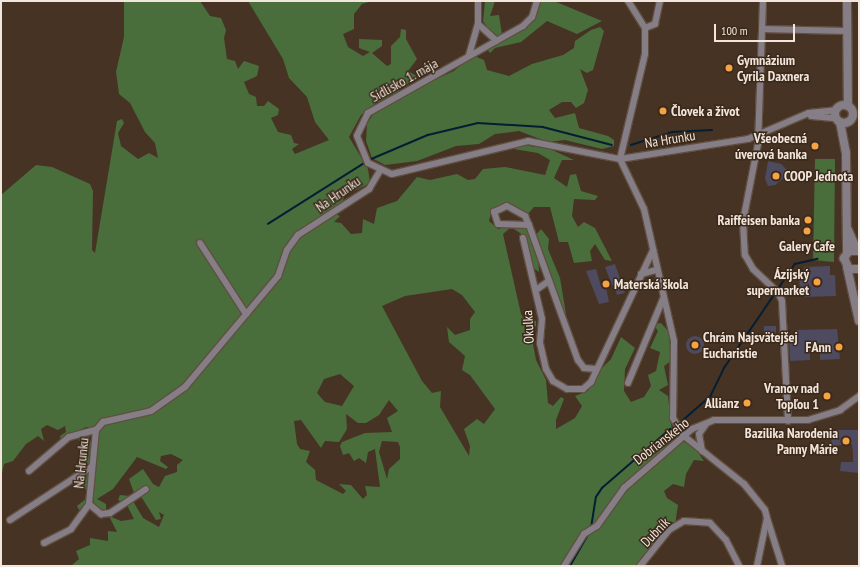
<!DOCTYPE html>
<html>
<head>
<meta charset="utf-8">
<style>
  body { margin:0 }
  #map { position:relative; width:860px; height:567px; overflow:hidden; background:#463324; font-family:"PT Sans Narrow",sans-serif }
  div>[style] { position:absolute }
  .green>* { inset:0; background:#496e3c }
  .stream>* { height:1.5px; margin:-0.75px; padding:0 0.75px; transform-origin:0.75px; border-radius:0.75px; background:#041e34 }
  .building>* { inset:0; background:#4e4a60 }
  .round { border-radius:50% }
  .roads { filter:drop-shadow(1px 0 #614f41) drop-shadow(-1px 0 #614f41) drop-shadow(0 1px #614f41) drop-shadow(0 -1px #614f41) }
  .minor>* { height:6px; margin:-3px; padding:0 3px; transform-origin:3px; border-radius:3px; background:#867e86 }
  .tertiary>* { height:8px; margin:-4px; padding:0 4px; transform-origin:4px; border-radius:4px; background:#867e86 }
  .tertiary>.ring { margin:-4px; padding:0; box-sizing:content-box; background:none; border:8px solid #867e86; border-radius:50% }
  .dots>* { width:11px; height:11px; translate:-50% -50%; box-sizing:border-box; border:2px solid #3b291a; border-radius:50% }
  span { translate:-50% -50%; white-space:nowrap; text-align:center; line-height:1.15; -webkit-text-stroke:3px #3b291a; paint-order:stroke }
  .poi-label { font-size:14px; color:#f1e5dc; font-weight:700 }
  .left { translate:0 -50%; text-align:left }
  .right { translate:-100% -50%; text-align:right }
  .street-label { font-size:14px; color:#f1e5dc }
  .frame { position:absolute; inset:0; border:2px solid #f1e5dc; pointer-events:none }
  .scale { position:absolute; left:714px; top:24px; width:81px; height:18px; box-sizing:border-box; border:2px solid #f1e5dc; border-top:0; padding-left:5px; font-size:12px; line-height:14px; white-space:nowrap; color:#f1e5dc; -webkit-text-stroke:3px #3b291a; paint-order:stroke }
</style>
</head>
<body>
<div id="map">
  <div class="green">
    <div style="clip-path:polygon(evenodd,124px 1px,200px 1px,210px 16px,221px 18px,226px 30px,224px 38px,227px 59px,235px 61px,238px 69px,244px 61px,259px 66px,257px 76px,244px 82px,249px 94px,256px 97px,257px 106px,264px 106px,268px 101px,279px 109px,278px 115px,271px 118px,278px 132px,291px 135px,294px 143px,299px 144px,292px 149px,295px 154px,329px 140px,315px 122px,307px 97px,289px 78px,283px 59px,248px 1px,372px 1px,362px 4px,354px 14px,354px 29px,343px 34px,348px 47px,363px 56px,370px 52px,359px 48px,359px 39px,382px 40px,382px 46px,372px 53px,387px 66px,391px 64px,391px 46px,400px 37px,401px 29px,406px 30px,406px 39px,417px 59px,408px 71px,418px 77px,399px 89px,399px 96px,454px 71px,472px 55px,484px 60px,487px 70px,509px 76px,532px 64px,563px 55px,574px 48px,575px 41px,591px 30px,600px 27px,604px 31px,593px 70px,587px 73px,580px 69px,588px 90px,584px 103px,576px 108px,571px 102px,562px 102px,549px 110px,555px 118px,575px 113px,579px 128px,608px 136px,614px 140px,614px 146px,602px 149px,565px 140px,548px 142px,519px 131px,495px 134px,479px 144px,456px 146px,417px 161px,385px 165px,372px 158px,366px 141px,367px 124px,380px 103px,377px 102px,361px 115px,349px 137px,368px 169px,370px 183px,344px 196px,342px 205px,335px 207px,333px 213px,340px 216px,334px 222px,341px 223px,351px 234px,362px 233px,363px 219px,374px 224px,377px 208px,397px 201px,417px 177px,430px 180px,457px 174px,468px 180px,475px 179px,483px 169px,505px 167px,545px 175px,550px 160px,538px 153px,514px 149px,511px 145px,516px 144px,550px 149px,574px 160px,562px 160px,554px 178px,567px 187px,570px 175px,576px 174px,581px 191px,598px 196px,595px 200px,574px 199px,572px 216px,578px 227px,584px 222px,595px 228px,612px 261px,605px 260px,595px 244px,590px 251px,592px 261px,574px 263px,568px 242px,559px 242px,550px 207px,534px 207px,527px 215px,500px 205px,492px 209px,489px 221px,498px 229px,525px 221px,536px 235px,541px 229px,549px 239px,548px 249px,560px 278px,566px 314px,563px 313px,538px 254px,539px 272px,532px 267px,523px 235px,511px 227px,503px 234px,521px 314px,524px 319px,536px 321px,536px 326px,526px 331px,526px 334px,532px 339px,536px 360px,546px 380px,548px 403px,553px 406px,561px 397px,564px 399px,556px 420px,556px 429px,575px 418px,582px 406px,575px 396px,588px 391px,597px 373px,611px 359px,621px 337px,635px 348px,625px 369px,624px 391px,631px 402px,644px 397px,651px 386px,648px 375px,656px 371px,660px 352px,650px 348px,658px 331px,653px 324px,661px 323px,669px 332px,671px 361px,664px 366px,668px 385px,659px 390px,668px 396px,673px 441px,691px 443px,704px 461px,694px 460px,686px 474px,684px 487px,673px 484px,664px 491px,667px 498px,678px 505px,675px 525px,638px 566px,71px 566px,79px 559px,76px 551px,90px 545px,90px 538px,108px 541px,108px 531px,117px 532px,109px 516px,121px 521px,134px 519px,126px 503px,118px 500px,120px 495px,130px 496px,143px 518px,159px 527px,164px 515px,159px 512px,161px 519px,156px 520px,142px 498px,134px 493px,129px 479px,143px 469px,153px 484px,159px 487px,165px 476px,177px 472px,177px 465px,183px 460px,171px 454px,161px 456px,160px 461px,168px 467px,166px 469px,137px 457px,113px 489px,97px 499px,106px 504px,106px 514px,86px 503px,79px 510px,77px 506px,87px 498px,88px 490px,77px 487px,79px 480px,70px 476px,86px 461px,80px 450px,86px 444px,78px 440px,89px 435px,93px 450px,100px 429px,86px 427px,61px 439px,60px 436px,66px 432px,65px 426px,58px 430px,47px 425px,41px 429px,44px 441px,38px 436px,26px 444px,13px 461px,4px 464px,1px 478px,1px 195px,36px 165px,52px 167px,90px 184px,93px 191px,92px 250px,95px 253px,117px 121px,122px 119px,124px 123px,118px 133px,121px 146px,138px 159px,149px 153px,158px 158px,155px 143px,145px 132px,130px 103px,119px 94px,116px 72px,124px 37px,124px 1px,452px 289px,462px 295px,475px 312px,470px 319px,470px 330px,455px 335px,447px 327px,449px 342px,465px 356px,462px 370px,470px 375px,495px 409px,484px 424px,477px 419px,464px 429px,470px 446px,469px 456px,440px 407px,441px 391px,432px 393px,422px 381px,382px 306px,405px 296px,452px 289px,124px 1px,340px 374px,354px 386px,342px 406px,325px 402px,317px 393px,324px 379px,340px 374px,124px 1px,389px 400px,398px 411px,387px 418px,392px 432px,365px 433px,342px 442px,340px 446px,343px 455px,349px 453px,354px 461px,359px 458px,366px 463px,368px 452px,375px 449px,380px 487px,365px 486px,367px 495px,363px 499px,351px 485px,339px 484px,346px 491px,343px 494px,316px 480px,315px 470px,306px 462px,310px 451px,300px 449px,297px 444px,294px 421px,301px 420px,321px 448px,325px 441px,339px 442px,347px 429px,346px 414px,358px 423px,366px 423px,379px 415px,389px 400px,124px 1px,382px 441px,398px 442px,400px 447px,400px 459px,389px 469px,387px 479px,379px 452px,382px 441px)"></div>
    <div style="clip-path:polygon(485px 1px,495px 1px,490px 16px,499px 15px,502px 35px,512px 35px,527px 27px,536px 1px,554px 1px,602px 21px,577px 34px,547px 21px,521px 42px,495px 48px,490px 53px,487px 49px,496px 46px,496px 40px,483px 21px)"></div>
    <div style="clip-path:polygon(815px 159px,835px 159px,834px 262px,813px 260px)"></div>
  </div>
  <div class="stream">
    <div style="left:631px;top:145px;width:43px;rotate:-17.6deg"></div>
    <div style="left:672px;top:132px;width:40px;rotate:-2.9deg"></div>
    <div style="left:369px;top:160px;width:64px;rotate:-23deg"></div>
    <div style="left:428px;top:135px;width:51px;rotate:-13.5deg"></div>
    <div style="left:478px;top:123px;width:65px;rotate:3.5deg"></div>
    <div style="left:543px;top:127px;width:71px;rotate:14.6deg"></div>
    <div style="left:268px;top:224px;width:116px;rotate:-32.3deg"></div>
    <div style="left:778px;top:289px;width:30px;rotate:-56deg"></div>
    <div style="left:795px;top:264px;width:23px;rotate:-13deg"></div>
    <div style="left:682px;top:421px;width:37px;rotate:-41deg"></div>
    <div style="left:710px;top:397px;width:32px;rotate:-64deg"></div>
    <div style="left:724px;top:368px;width:92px;rotate:-55.6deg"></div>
    <div style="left:591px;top:528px;width:31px;rotate:-81deg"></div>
    <div style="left:596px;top:497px;width:11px;rotate:-56deg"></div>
    <div style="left:602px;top:488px;width:90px;rotate:-40.9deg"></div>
    <div style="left:570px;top:566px;width:36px;rotate:-60deg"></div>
  </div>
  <div class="building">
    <div style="clip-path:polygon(768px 161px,781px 164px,790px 173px,775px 185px,768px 186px,765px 179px)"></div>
    <div style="clip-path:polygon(615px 264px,625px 293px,617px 295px,614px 285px,606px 287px,609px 302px,599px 304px,586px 271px,596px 269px,600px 283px,610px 280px,605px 267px)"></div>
    <div style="clip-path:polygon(830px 266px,830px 275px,835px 275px,836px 296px,805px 297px,805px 292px,800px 292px,799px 276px,805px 276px,804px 267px)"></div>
    <div style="clip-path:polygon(764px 326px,776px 326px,776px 335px,764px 335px)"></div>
    <div style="clip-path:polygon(837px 329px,840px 359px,820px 360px,820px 345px,810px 345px,810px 360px,790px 361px,789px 336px,797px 335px,797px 330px)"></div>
    <div class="round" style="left:686px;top:336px;width:18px;height:18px"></div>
    <div style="clip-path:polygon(836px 430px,859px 430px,859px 473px,840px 471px,841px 462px,853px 462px,853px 454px,852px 444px,832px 446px,831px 437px)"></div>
  </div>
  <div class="roads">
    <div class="minor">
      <div style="left:537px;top:1px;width:17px;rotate:107deg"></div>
      <div style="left:532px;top:17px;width:13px;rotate:135deg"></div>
      <div style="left:523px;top:26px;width:178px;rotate:150.7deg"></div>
      <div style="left:368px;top:113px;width:25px;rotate:116deg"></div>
      <div style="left:357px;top:136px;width:29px;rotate:68deg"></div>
      <div style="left:368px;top:163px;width:26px;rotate:25deg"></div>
      <div style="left:392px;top:174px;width:140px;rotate:-13.6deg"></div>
      <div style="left:528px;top:141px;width:94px;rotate:11.1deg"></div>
      <div style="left:620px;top:159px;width:130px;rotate:-8.9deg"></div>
      <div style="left:748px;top:139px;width:66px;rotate:-23.1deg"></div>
      <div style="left:809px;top:113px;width:27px;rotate:-6deg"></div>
      <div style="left:763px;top:1px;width:143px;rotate:92deg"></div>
      <div style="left:758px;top:144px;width:78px;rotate:101deg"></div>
      <div style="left:743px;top:221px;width:34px;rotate:87deg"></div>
      <div style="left:745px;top:255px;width:16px;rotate:60deg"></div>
      <div style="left:753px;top:269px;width:34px;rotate:43deg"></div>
      <div style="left:778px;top:292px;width:10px;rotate:66deg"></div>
      <div style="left:782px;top:301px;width:120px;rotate:87.1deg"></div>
      <div style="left:478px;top:24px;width:25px;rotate:42deg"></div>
      <div style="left:645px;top:28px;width:11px;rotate:-22deg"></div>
      <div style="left:655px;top:24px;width:24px;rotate:-78deg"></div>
      <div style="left:762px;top:29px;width:85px;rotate:1.3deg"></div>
      <div style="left:469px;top:55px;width:32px;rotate:-74deg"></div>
      <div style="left:478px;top:24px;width:23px;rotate:-90deg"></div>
      <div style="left:811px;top:116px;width:25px;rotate:5deg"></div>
      <div style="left:620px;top:159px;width:55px;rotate:64.4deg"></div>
      <div style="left:644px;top:209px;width:135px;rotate:77.2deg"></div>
      <div style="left:674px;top:341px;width:77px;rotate:90.7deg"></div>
      <div style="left:673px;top:418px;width:21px;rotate:59deg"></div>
      <div style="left:684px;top:436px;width:77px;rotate:38.7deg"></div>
      <div style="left:744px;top:484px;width:33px;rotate:51deg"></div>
      <div style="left:765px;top:510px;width:8px;rotate:76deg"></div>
      <div style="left:767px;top:518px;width:49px;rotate:101.8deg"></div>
      <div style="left:620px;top:159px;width:108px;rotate:-76.6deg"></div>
      <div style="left:645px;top:54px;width:26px;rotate:-90deg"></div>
      <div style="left:645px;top:28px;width:32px;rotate:-122deg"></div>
      <div style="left:529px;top:225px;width:31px;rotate:-178deg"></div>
      <div style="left:498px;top:224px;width:13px;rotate:-108deg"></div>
      <div style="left:494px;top:212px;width:14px;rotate:-25deg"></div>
      <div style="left:507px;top:206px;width:21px;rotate:29deg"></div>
      <div style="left:525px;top:216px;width:10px;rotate:66deg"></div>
      <div style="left:529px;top:225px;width:144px;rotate:70.1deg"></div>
      <div style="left:578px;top:360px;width:10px;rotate:53deg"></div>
      <div style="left:584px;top:368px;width:12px;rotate:5deg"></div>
      <div style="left:523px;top:238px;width:83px;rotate:76.8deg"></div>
      <div style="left:542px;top:319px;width:24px;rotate:95deg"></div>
      <div style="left:540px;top:343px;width:27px;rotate:77deg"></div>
      <div style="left:546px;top:369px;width:14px;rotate:60deg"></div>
      <div style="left:553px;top:381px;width:16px;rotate:30deg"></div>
      <div style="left:567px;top:389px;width:16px"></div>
      <div style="left:583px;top:389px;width:11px;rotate:-41deg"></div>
      <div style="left:591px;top:382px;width:146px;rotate:-64.8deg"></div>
      <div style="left:200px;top:243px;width:85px;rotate:57.1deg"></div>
      <div style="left:641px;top:274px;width:16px;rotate:-15deg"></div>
      <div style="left:536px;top:290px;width:16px;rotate:-35deg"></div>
      <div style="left:628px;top:383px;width:91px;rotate:-67.4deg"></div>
      <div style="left:702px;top:451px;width:17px;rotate:-100deg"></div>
      <div style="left:699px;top:434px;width:12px;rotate:-55deg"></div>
      <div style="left:29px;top:471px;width:52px;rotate:-40.4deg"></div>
      <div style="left:69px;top:437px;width:28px;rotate:-15deg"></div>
      <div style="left:89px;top:504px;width:16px;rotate:40deg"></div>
      <div style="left:101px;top:514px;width:9px;rotate:-6deg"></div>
      <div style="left:110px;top:513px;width:43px;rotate:-33.7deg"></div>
      <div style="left:767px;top:518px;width:50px;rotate:72.6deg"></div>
      <div style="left:10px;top:520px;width:97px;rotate:-33.2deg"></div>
      <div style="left:44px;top:543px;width:30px;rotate:-27deg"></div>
      <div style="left:71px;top:529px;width:31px;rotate:-54deg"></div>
      <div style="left:89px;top:504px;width:74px;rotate:-84.6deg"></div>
      <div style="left:96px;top:430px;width:11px;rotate:-49deg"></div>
      <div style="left:103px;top:422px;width:49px;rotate:-12.9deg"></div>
      <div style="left:151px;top:411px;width:42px;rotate:-35.2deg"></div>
      <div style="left:185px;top:387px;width:145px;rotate:-50deg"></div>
      <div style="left:278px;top:276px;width:28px;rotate:-71deg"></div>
      <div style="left:287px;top:250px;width:19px;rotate:-54deg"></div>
      <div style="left:298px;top:235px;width:85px;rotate:-32.9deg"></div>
      <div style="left:369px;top:189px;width:21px;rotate:-59deg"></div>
      <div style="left:564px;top:566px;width:38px;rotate:-58deg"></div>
      <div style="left:584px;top:534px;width:15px;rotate:-32deg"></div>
      <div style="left:597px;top:526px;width:47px;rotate:-54.6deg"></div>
      <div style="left:624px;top:488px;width:90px;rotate:-40.9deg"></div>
      <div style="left:692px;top:429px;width:24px;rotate:-22deg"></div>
      <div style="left:714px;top:420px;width:94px"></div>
      <div style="left:808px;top:420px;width:34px;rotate:-17deg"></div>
      <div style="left:840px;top:410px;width:24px;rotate:-36deg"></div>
      <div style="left:640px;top:566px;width:46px;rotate:-51.1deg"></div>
      <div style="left:669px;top:530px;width:17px;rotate:-31deg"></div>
      <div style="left:684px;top:521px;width:26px;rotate:4deg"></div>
      <div style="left:710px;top:523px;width:23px;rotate:47deg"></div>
      <div style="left:726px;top:540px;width:29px;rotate:63deg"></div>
    </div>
    <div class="tertiary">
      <div style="left:847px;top:1px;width:105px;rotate:89.5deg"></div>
      <div class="ring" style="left:835px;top:105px;width:10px;height:10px"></div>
      <div style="left:840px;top:122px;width:32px;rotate:79deg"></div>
      <div style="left:846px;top:153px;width:100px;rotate:89.4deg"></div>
      <div style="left:848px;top:230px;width:22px;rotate:66deg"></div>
      <div style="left:859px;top:251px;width:10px;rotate:180deg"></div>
      <div style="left:849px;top:251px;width:9px;rotate:126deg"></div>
      <div style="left:844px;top:258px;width:12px;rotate:66deg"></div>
      <div style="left:849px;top:269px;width:10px"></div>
      <div style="left:847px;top:267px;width:55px;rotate:77.5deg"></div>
    </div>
  </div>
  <div class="dots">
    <div style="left:729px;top:68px;background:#f5a345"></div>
    <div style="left:663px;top:111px;background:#f5a345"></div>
    <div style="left:815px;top:146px;background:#f5a345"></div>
    <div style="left:776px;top:176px;background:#f5a345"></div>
    <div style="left:808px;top:220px;background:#f5a345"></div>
    <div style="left:807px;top:231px;background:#f5a345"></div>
    <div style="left:817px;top:282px;background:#f5a345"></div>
    <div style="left:606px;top:284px;background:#f5a345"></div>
    <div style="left:695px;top:345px;background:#f5a345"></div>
    <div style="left:839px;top:347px;background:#f5a345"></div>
    <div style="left:827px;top:396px;background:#f5a345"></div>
    <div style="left:747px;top:403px;background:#f5a345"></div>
    <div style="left:846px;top:441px;background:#f5a345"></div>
  </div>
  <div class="poi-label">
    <span class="left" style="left:737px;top:68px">Gymnázium<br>Cyrila Daxnera</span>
    <span class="left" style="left:671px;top:111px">Človek a život</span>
    <span class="right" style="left:807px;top:146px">Všeobecná<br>úverová banka</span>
    <span class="left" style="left:784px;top:176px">COOP Jednota</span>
    <span class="right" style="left:800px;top:220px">Raiffeisen banka</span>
    <span style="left:807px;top:246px">Galery Cafe</span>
    <span class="right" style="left:809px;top:282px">Ázijský<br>supermarket</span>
    <span class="left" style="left:614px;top:284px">Materská škola</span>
    <span class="left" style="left:703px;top:345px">Chrám Najsvätejšej<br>Eucharistie</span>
    <span class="right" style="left:831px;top:347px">FAnn</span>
    <span class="right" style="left:819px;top:396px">Vranov nad<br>Topľou 1</span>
    <span class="right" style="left:739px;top:403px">Allianz</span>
    <span class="right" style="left:838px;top:441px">Bazilika Narodenia<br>Panny Márie</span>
  </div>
  <div class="street-label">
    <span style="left:404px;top:80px;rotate:-29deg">Sídlisko 1. mája</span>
    <span style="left:670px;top:139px;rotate:-9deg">Na Hrunku</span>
    <span style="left:338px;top:194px;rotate:-35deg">Na Hrunku</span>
    <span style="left:528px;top:327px;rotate:-93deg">Okulka</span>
    <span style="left:661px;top:441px;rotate:-38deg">Dobrianskeho</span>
    <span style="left:81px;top:463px;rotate:-84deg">Na Hrunku</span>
    <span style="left:655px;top:532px;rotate:-46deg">Dubník</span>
  </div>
  <div class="frame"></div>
  <div class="scale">100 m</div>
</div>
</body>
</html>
